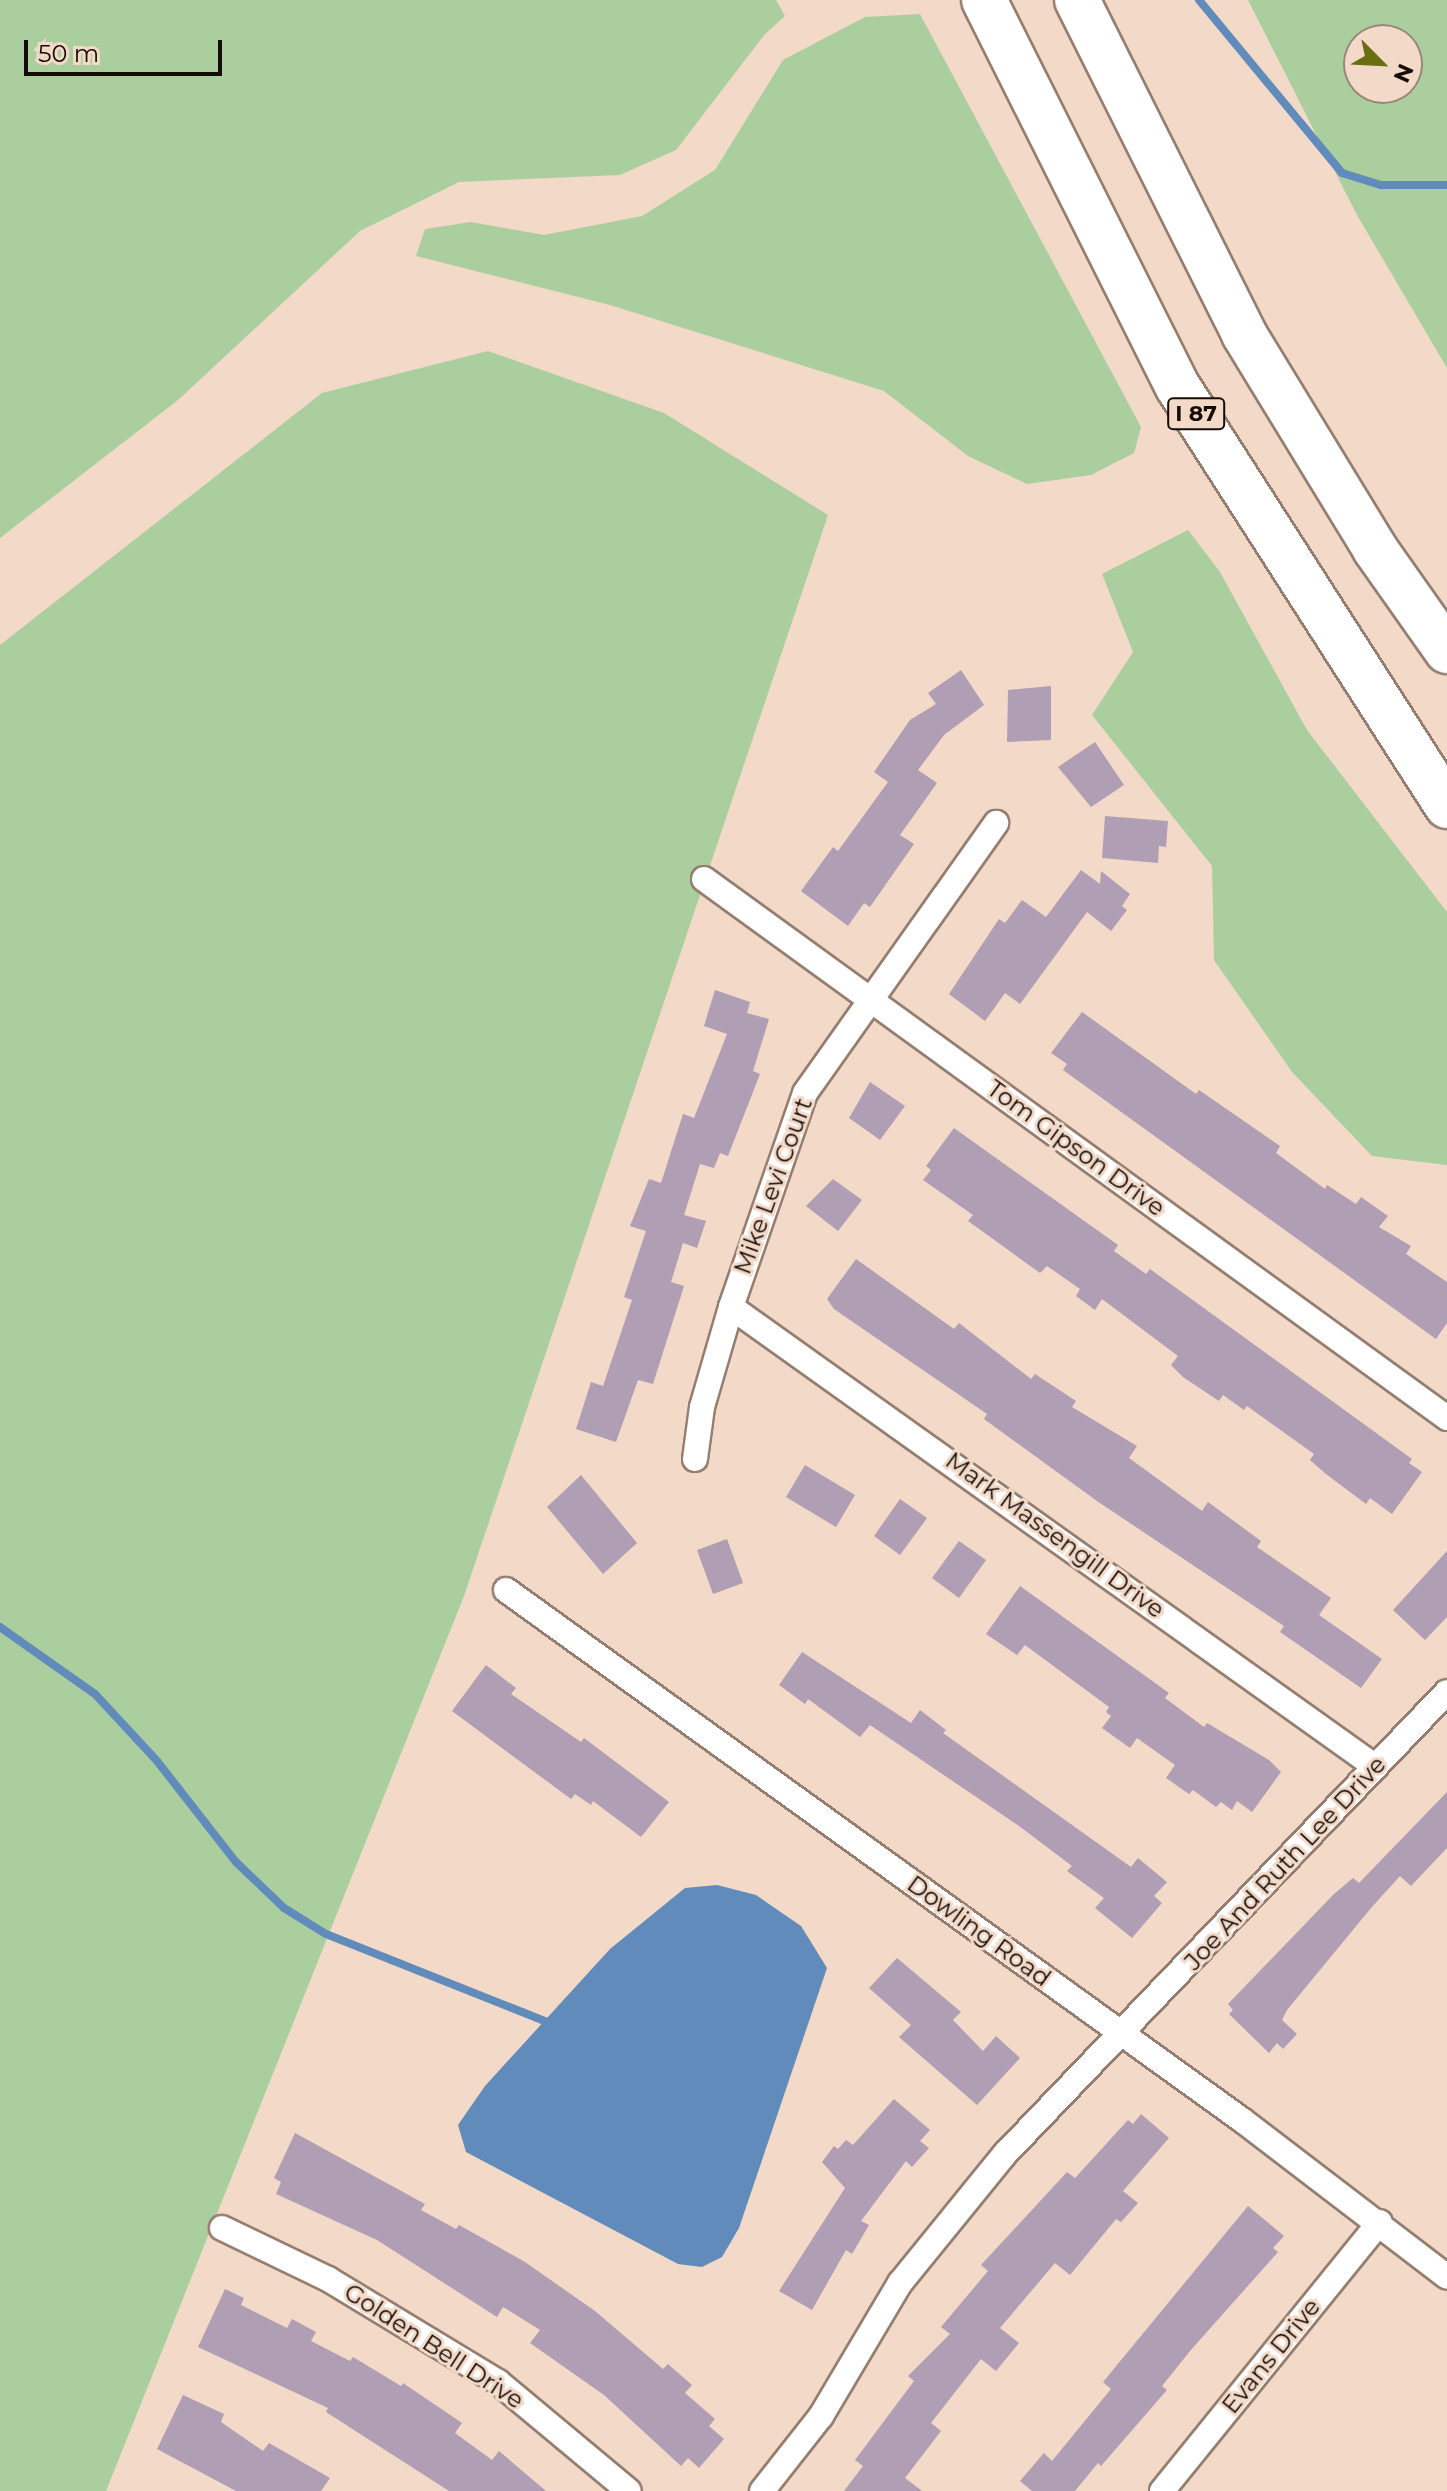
<!DOCTYPE html>
<html>
<head>
<meta charset="utf-8">
<style>
  body { margin:0 }
  #map { position:relative; width:1447px; height:2491px; overflow:hidden; background:#f2d9c8; font-family:Montserrat,sans-serif }
  div>[style] { position:absolute }
  .green>* { inset:0; background:#abce9f }
  .water>* { inset:0; background:#608bbb }
  .stream>* { height:8px; margin:-4px; padding:0 4px; transform-origin:4px; border-radius:4px; background:#608bbb }
  .building>* { inset:0; background:#af9eb4 }
  .roads { filter:drop-shadow(2px 0 #957e6f) drop-shadow(-2px 0 #957e6f) drop-shadow(0 2px #957e6f) drop-shadow(0 -2px #957e6f) }
  .street>* { height:24px; margin:-12px; padding:0 12px; transform-origin:12px; border-radius:12px; background:#fff }
  .highway>* { height:44px; margin:-22px; padding:0 22px; transform-origin:22px; border-radius:22px; background:#fff }
  span { translate:-50% -50%; white-space:nowrap; text-align:center; line-height:1.15; -webkit-text-stroke:6px #f2d9c8; paint-order:stroke }
  .shield-label span { padding:2px 6px; background:#f2d9c8; border:2px solid; border-radius:6px; -webkit-text-stroke-width:0 }
  .shield-label { font-size:22px; color:#150c07; font-weight:700 }
  .street-label { font-size:24px; color:#150c07 }
  .north { position:absolute; left:1343px; top:24px; width:80px; height:80px; box-sizing:border-box; background:#f2d9c8; border:2px solid #9a877b; border-radius:50%; rotate:114deg; font-size:22px; font-weight:700; line-height:32px; text-align:center; color:#150c07 }
  .north::after { content:''; display:block; margin:auto; width:28px; height:36px; background:#696e13; clip-path:polygon(50% 0,100% 100%,50% 72%,0 100%) }
  .scale { position:absolute; left:24px; top:40px; width:198px; height:36px; box-sizing:border-box; border:4px solid #150c07; border-top:0; padding-left:10px; font-size:24px; line-height:28px; white-space:nowrap; color:#150c07; -webkit-text-stroke:6px #f2d9c8; paint-order:stroke }
</style>
</head>
<body>
<div id="map">
  <div class="green">
    <div style="clip-path:polygon(0 0,776px 0,785px 16px,765px 34px,676px 150px,620px 175px,459px 182px,360px 231px,178px 400px,0 538px)"></div>
    <div style="clip-path:polygon(evenodd,1248px 0,1447px 0,1447px 368px,1357px 215px,1248px 0,1359px 40px,1407px 40px,1407px 88px,1359px 88px,1359px 40px)"></div>
    <div style="clip-path:polygon(920px 14px,1141px 427px,1134px 453px,1091px 475px,1027px 484px,968px 456px,884px 391px,610px 305px,416px 256px,425px 229px,471px 222px,544px 235px,642px 216px,715px 170px,783px 60px,865px 17px)"></div>
    <div style="clip-path:polygon(488px 351px,664px 413px,828px 515px,464px 1596px,106px 2491px,0 2491px,0 645px,322px 393px)"></div>
    <div style="clip-path:polygon(1188px 530px,1220px 572px,1307px 730px,1447px 912px,1447px 1165px,1372px 1156px,1292px 1072px,1214px 960px,1212px 866px,1092px 715px,1133px 652px,1102px 574px)"></div>
  </div>
  <div class="water">
    <div style="clip-path:polygon(717px 1885px,756px 1895px,801px 1926px,827px 1968px,739px 2228px,722px 2257px,702px 2267px,678px 2264px,466px 2152px,458px 2125px,485px 2086px,610px 1949px,685px 1888px)"></div>
  </div>
  <div class="stream">
    <div style="left:1199px;top:0;width:224px;rotate:50.4deg"></div>
    <div style="left:1342px;top:173px;width:41px;rotate:17.1deg"></div>
    <div style="left:1381px;top:185px;width:66px"></div>
    <div style="left:0;top:1627px;width:116px;rotate:35.2deg"></div>
    <div style="left:95px;top:1694px;width:91px;rotate:47.2deg"></div>
    <div style="left:157px;top:1761px;width:128px;rotate:52deg"></div>
    <div style="left:236px;top:1862px;width:66px;rotate:43.8deg"></div>
    <div style="left:284px;top:1908px;width:49px;rotate:31.8deg"></div>
    <div style="left:326px;top:1934px;width:238px;rotate:21.7deg"></div>
  </div>
  <div class="building">
    <div style="clip-path:polygon(961px 670px,984px 705px,944px 735px,918px 770px,937px 783px,900px 835px,914px 844px,870px 907px,864px 903px,848px 926px,801px 891px,833px 847px,838px 851px,888px 782px,874px 772px,910px 720px,936px 704px,928px 693px)"></div>
    <div style="clip-path:polygon(1051px 686px,1051px 740px,1007px 742px,1008px 690px)"></div>
    <div style="clip-path:polygon(1095px 742px,1124px 785px,1091px 807px,1058px 767px)"></div>
    <div style="clip-path:polygon(1105px 816px,1168px 821px,1166px 847px,1159px 846px,1158px 863px,1102px 858px)"></div>
    <div style="clip-path:polygon(1081px 870px,1100px 884px,1101px 871px,1130px 894px,1122px 906px,1127px 910px,1111px 931px,1087px 912px,1020px 1004px,1005px 993px,985px 1021px,949px 994px,999px 919px,1005px 923px,1022px 900px,1046px 917px)"></div>
    <div style="clip-path:polygon(715px 990px,750px 1002px,747px 1013px,769px 1019px,753px 1071px,760px 1074px,728px 1156px,720px 1153px,714px 1168px,700px 1164px,684px 1215px,706px 1221px,697px 1248px,683px 1243px,671px 1282px,684px 1286px,653px 1384px,638px 1380px,616px 1442px,576px 1429px,591px 1382px,603px 1386px,632px 1300px,624px 1297px,646px 1231px,630px 1226px,649px 1179px,661px 1183px,683px 1114px,694px 1118px,727px 1034px,704px 1026px)"></div>
    <div style="clip-path:polygon(1082px 1012px,1196px 1094px,1199px 1090px,1280px 1146px,1276px 1153px,1325px 1189px,1327px 1185px,1356px 1204px,1361px 1197px,1388px 1216px,1379px 1227px,1411px 1246px,1406px 1254px,1447px 1282px,1447px 1323px,1436px 1339px,1063px 1070px,1067px 1064px,1051px 1053px)"></div>
    <div style="clip-path:polygon(870px 1082px,905px 1106px,880px 1140px,849px 1118px)"></div>
    <div style="clip-path:polygon(954px 1128px,1118px 1245px,1114px 1251px,1146px 1274px,1150px 1269px,1412px 1459px,1409px 1463px,1422px 1472px,1392px 1514px,1370px 1498px,1366px 1504px,1326px 1474px,1310px 1460px,1314px 1454px,1247px 1406px,1244px 1410px,1223px 1395px,1219px 1401px,1183px 1377px,1171px 1365px,1178px 1356px,1102px 1299px,1095px 1310px,1076px 1296px,1080px 1289px,1047px 1266px,1040px 1273px,968px 1221px,973px 1215px,923px 1180px,931px 1170px,926px 1166px)"></div>
    <div style="clip-path:polygon(833px 1179px,862px 1200px,838px 1231px,806px 1206px)"></div>
    <div style="clip-path:polygon(856px 1259px,954px 1329px,959px 1323px,1031px 1379px,1035px 1374px,1076px 1401px,1072px 1407px,1137px 1446px,1129px 1458px,1202px 1511px,1208px 1502px,1261px 1541px,1257px 1547px,1331px 1598px,1319px 1615px,1382px 1659px,1361px 1688px,1280px 1632px,1284px 1626px,1097px 1501px,984px 1419px,987px 1414px,834px 1309px,827px 1299px)"></div>
    <div style="clip-path:polygon(805px 1465px,855px 1495px,836px 1527px,786px 1497px)"></div>
    <div style="clip-path:polygon(581px 1475px,637px 1543px,603px 1574px,547px 1507px)"></div>
    <div style="clip-path:polygon(900px 1499px,927px 1518px,900px 1555px,874px 1536px)"></div>
    <div style="clip-path:polygon(727px 1539px,743px 1583px,713px 1594px,697px 1550px)"></div>
    <div style="clip-path:polygon(959px 1541px,986px 1560px,959px 1598px,932px 1578px)"></div>
    <div style="clip-path:polygon(1447px 1551px,1447px 1617px,1425px 1640px,1393px 1610px)"></div>
    <div style="clip-path:polygon(1020px 1586px,1169px 1693px,1165px 1698px,1204px 1727px,1207px 1723px,1269px 1760px,1281px 1772px,1252px 1812px,1237px 1801px,1232px 1810px,1221px 1802px,1216px 1807px,1193px 1790px,1189px 1794px,1166px 1778px,1175px 1765px,1137px 1738px,1130px 1748px,1102px 1728px,1111px 1716px,1106px 1712px,1109px 1707px,1025px 1645px,1017px 1655px,986px 1634px)"></div>
    <div style="clip-path:polygon(802px 1652px,911px 1723px,920px 1710px,946px 1730px,943px 1733px,1131px 1867px,1138px 1858px,1167px 1882px,1154px 1896px,1162px 1903px,1132px 1938px,1095px 1908px,1104px 1898px,1067px 1871px,1072px 1866px,1019px 1826px,870px 1725px,860px 1737px,808px 1699px,805px 1704px,779px 1685px)"></div>
    <div style="clip-path:polygon(486px 1665px,516px 1688px,511px 1694px,581px 1742px,584px 1738px,669px 1802px,641px 1837px,593px 1801px,591px 1805px,575px 1794px,571px 1799px,452px 1711px)"></div>
    <div style="clip-path:polygon(1447px 1792px,1447px 1848px,1411px 1886px,1400px 1876px,1371px 1908px,1287px 2010px,1282px 2020px,1297px 2034px,1283px 2049px,1277px 2043px,1269px 2053px,1229px 2014px,1233px 2010px,1228px 2004px,1334px 1894px,1353px 1878px,1359px 1883px)"></div>
    <div style="clip-path:polygon(897px 1958px,961px 2012px,953px 2020px,983px 2051px,996px 2036px,1020px 2058px,977px 2105px,899px 2037px,911px 2025px,869px 1988px)"></div>
    <div style="clip-path:polygon(894px 2099px,930px 2130px,920px 2141px,929px 2148px,912px 2167px,906px 2161px,861px 2221px,869px 2225px,852px 2254px,846px 2250px,812px 2310px,779px 2291px,845px 2188px,822px 2162px,834px 2146px,838px 2149px,846px 2140px,853px 2145px)"></div>
    <div style="clip-path:polygon(1141px 2114px,1169px 2138px,1123px 2191px,1138px 2203px,1121px 2222px,1116px 2219px,1070px 2275px,1055px 2263px,1000px 2328px,1019px 2343px,996px 2371px,981px 2359px,931px 2423px,941px 2431px,905px 2478px,922px 2491px,844px 2491px,863px 2466px,855px 2460px,914px 2381px,908px 2376px,950px 2334px,941px 2327px,988px 2271px,981px 2265px,1067px 2172px,1075px 2178px,1128px 2120px,1133px 2124px)"></div>
    <div style="clip-path:polygon(295px 2133px,425px 2204px,421px 2210px,456px 2229px,459px 2225px,525px 2262px,595px 2311px,663px 2369px,668px 2364px,692px 2385px,685px 2393px,715px 2419px,709px 2426px,724px 2439px,699px 2468px,688px 2458px,681px 2466px,604px 2395px,530px 2343px,540px 2330px,503px 2307px,497px 2317px,377px 2240px,276px 2194px,281px 2182px,274px 2178px)"></div>
    <div style="clip-path:polygon(1248px 2206px,1284px 2236px,1273px 2248px,1278px 2252px,1190px 2351px,1162px 2386px,1167px 2390px,1101px 2466px,1098px 2463px,1075px 2491px,1032px 2491px,1020px 2481px,1044px 2453px,1052px 2461px,1111px 2389px,1103px 2382px)"></div>
    <div style="clip-path:polygon(225px 2289px,244px 2298px,241px 2305px,287px 2328px,292px 2319px,316px 2332px,311px 2341px,350px 2361px,353px 2357px,401px 2386px,403px 2383px,462px 2423px,455px 2433px,492px 2460px,499px 2451px,546px 2491px,449px 2491px,326px 2412px,328px 2408px,198px 2347px)"></div>
    <div style="clip-path:polygon(183px 2395px,224px 2414px,221px 2422px,263px 2451px,269px 2443px,330px 2478px,321px 2491px,236px 2491px,157px 2449px)"></div>
  </div>
  <div class="roads">
    <div class="street">
      <div style="left:704px;top:879px;width:918px;rotate:35.96deg"></div>
      <div style="left:731px;top:1307px;width:792px;rotate:35.5deg"></div>
      <div style="left:695px;top:1459px;width:52px;rotate:-82.3deg"></div>
      <div style="left:702px;top:1407px;width:104px;rotate:-73.8deg"></div>
      <div style="left:731px;top:1307px;width:226px;rotate:-70.9deg"></div>
      <div style="left:805px;top:1093px;width:331px;rotate:-54.7deg"></div>
      <div style="left:506px;top:1590px;width:907px;rotate:35.76deg"></div>
      <div style="left:1242px;top:2120px;width:258px;rotate:37.4deg"></div>
      <div style="left:222px;top:2228px;width:118px;rotate:25.7deg"></div>
      <div style="left:328px;top:2279px;width:199px;rotate:31.2deg"></div>
      <div style="left:498px;top:2382px;width:170px;rotate:39.8deg"></div>
      <div style="left:762px;top:2491px;width:95px;rotate:-51.8deg"></div>
      <div style="left:821px;top:2416px;width:155px;rotate:-59.3deg"></div>
      <div style="left:900px;top:2283px;width:166px;rotate:-50.9deg"></div>
      <div style="left:1005px;top:2154px;width:639px;rotate:-46.27deg"></div>
      <div style="left:1162px;top:2491px;width:346px;rotate:-51deg"></div>
    </div>
    <div class="highway">
      <div style="left:984px;top:0;width:433px;rotate:63.4deg"></div>
      <div style="left:1178px;top:387px;width:498px;rotate:57.3deg"></div>
      <div style="left:1077px;top:0;width:373px;rotate:63.4deg"></div>
      <div style="left:1244px;top:334px;width:252px;rotate:58.6deg"></div>
      <div style="left:1375px;top:549px;width:125px;rotate:54.8deg"></div>
    </div>
  </div>
  <div class="shield-label">
    <span style="left:1196px;top:414px">I 87</span>
  </div>
  <div class="street-label">
    <span style="left:1076px;top:1148px;rotate:36deg">Tom Gipson Drive</span>
    <span style="left:773px;top:1186px;rotate:-70deg">Mike Levi Court</span>
    <span style="left:1055px;top:1535px;rotate:36deg">Mark Massengill Drive</span>
    <span style="left:1285px;top:1863px;rotate:-47deg">Joe And Ruth Lee Drive</span>
    <span style="left:979px;top:1931px;rotate:36deg">Dowling Road</span>
    <span style="left:434px;top:2346px;rotate:33deg">Golden Bell Drive</span>
    <span style="left:1271px;top:2356px;rotate:-51deg">Evans Drive</span>
  </div>
  <div class="north">N</div>
  <div class="scale">50 m</div>
</div>
</body>
</html>
